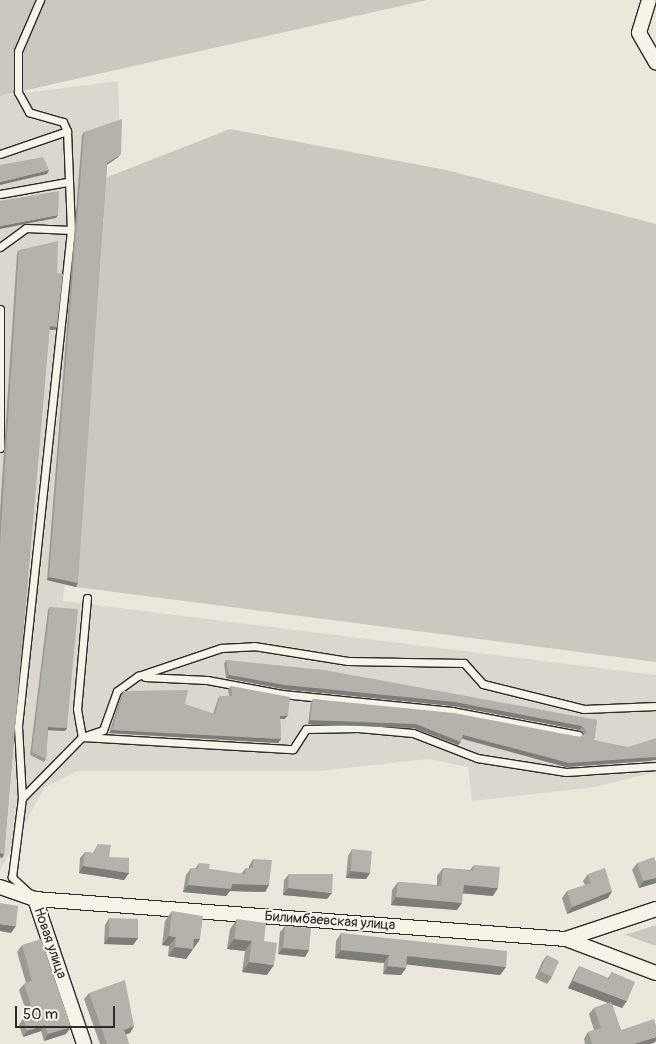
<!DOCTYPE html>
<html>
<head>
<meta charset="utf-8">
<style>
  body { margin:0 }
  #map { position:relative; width:656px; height:1044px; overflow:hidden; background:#ebe7dd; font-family:Pangolin,sans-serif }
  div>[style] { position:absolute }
  .built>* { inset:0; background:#dbd7ce }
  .green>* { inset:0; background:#cbc8bf }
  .roads { filter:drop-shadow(1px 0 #2b2b2b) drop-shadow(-1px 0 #2b2b2b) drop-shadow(0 1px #2b2b2b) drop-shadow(0 -1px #2b2b2b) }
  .lane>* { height:7px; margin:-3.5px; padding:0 3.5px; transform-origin:3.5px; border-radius:3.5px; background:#f7f3e8 }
  .street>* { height:14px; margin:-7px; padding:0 7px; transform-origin:7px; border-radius:7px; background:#f7f3e8 }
  .wall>* { inset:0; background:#9c9993 }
  .shaded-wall>* { inset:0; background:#7f7d78 }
  .building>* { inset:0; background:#b5b2ab }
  span { translate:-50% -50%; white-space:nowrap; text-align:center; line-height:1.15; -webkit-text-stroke:4px #f7f3e8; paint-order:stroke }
  .street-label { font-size:14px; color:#2b2b2b }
  .scale { position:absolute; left:15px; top:1006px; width:100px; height:22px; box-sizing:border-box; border:2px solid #2b2b2b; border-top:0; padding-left:6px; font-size:15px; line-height:18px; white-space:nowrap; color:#2b2b2b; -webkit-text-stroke:4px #f7f3e8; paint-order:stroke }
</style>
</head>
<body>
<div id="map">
  <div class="built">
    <div style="clip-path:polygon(118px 81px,120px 143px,98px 151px,63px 601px,656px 675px,656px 772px,595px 787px,472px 801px,468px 767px,429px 759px,318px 771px,77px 771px,44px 788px,0 871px,0 96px)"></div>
  </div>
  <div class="green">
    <div style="clip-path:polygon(0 0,427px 0,0 96px)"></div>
    <div style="clip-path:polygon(230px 129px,446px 170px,656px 224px,656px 662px,76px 587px,105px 178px)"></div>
    <div style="clip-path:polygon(656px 925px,656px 946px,625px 935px)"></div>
  </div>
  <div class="roads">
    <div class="lane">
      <div style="left:0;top:154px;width:71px;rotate:-18.9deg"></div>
      <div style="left:0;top:194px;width:68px;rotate:-10.2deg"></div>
      <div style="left:0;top:247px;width:32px;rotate:-36deg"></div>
      <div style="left:26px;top:228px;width:45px;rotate:2.5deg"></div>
      <div style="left:0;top:309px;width:139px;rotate:90deg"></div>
      <div style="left:87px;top:598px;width:111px;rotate:95.1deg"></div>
      <div style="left:77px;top:709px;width:28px;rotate:80deg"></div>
      <div style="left:82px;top:737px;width:211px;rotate:3.3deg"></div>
      <div style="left:293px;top:749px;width:24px;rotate:-57deg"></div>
      <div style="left:306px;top:729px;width:52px;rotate:-1.1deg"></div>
      <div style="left:358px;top:728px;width:55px;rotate:5.2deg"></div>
      <div style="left:413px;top:733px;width:69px;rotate:21.3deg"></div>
      <div style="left:477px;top:758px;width:90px;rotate:8.9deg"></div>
      <div style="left:566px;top:772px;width:90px;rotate:-3.8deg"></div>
      <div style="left:145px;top:677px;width:62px;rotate:2.8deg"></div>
      <div style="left:207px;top:680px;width:76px;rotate:10.6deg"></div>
      <div style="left:282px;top:694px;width:171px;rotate:5.7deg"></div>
      <div style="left:452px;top:711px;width:129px;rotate:10.7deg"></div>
      <div style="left:22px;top:798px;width:86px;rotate:-45.5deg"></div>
      <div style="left:82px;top:737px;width:22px;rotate:-18deg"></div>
      <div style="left:103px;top:730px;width:41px;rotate:-70.3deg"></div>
      <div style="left:117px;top:691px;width:26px;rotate:-36deg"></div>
      <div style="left:138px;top:676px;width:88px;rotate:-18.6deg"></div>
      <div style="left:221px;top:648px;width:33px;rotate:-3deg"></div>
      <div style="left:254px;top:646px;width:95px;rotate:9.1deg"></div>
      <div style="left:348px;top:661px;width:116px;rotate:1deg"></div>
      <div style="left:464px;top:663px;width:28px;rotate:48deg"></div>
      <div style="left:483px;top:684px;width:104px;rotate:13.9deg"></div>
      <div style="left:584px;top:709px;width:72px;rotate:-2.4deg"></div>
      <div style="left:30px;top:894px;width:25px;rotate:-137deg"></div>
      <div style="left:12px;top:877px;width:80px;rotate:-82.8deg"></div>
      <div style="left:22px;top:798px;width:72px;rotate:-93.2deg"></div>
      <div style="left:18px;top:726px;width:499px;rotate:-83.9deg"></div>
      <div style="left:71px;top:230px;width:99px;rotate:-92.3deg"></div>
      <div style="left:67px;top:131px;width:10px;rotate:-114deg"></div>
      <div style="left:63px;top:122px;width:35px;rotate:-164deg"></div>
      <div style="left:29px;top:112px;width:23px;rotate:-119deg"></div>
      <div style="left:18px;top:92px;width:41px;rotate:-90deg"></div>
      <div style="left:18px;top:51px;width:56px;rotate:-66.7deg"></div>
    </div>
    <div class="street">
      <div style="left:649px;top:0;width:34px;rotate:107deg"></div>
      <div style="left:639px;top:33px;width:34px;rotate:60deg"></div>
      <div style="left:0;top:887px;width:37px;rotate:19deg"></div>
      <div style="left:35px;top:899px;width:533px;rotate:4.31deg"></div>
      <div style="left:566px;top:939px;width:96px;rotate:20.7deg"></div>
      <div style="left:35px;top:899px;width:153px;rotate:71.3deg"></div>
      <div style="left:566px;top:939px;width:95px;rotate:-18.4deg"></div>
    </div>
  </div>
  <div class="wall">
    <div style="clip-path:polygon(84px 132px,118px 157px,107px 165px,76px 587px,47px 580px,82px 135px)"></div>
    <div style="clip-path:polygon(19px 250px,57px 327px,55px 330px,49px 330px,4px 854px,2px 858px,0 857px,0 511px,17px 253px)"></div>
    <div style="clip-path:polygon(50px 607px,67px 728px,65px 731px,48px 730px,46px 759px,44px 762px,30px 755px,48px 610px)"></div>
    <div style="clip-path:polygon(226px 660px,597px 720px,594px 740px,653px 761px,566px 767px,462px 739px,458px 745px,414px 728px,308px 724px,311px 702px,313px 699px,580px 737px,584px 734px,580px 730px,453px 706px,283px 689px,226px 678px,224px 664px)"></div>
    <div style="clip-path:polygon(231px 686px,285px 719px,280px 719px,281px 739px,278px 743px,109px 733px,122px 694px,124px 691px,213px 714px,218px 699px,220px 696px,229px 696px,228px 689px)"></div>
    <div style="clip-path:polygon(98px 844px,109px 857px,129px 873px,124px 880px,79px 873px,80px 858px,85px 852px,93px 853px)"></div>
    <div style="clip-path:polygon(352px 849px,370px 873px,366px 879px,346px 878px,348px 856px)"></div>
    <div style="clip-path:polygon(253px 859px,269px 885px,265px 892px,230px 891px,226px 896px,183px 892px,186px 875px,191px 868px,195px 869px,199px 863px,209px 869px,241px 874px,246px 868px,249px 868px,249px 866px)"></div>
    <div style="clip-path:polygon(655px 862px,656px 883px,639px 888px,632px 870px,637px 863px)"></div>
    <div style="clip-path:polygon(474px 865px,493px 896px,463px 893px,457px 910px,391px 905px,392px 890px,398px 882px,437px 885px,437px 876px,443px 868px,470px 870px)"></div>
    <div style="clip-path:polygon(289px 874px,327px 899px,283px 895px,284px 880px)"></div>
    <div style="clip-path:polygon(588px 874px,612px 891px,608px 898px,567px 914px,562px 898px,567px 891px,585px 885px,583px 881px)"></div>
    <div style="clip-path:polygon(172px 911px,200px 939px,186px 959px,168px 956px,169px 946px,162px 945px,165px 921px)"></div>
    <div style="clip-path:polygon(109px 918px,138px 938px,133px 945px,104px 944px,105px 925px)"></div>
    <div style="clip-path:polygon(237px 919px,264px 941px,267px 975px,242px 972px,245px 951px,227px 949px,230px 929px)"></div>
    <div style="clip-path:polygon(285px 926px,309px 950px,305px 957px,278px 954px,280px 932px)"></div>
    <div style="clip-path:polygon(341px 933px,506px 967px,500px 975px,407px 964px,406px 968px,401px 975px,383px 974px,384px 963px,335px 958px,336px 941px)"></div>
    <div style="clip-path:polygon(22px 945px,66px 1034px,44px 1041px,41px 1031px,23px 1037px,19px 1025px,23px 1018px,28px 1017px,19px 990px,24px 984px,26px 983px,17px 952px)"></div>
    <div style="clip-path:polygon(547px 955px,552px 977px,547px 984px,535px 978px,542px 962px)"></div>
    <div style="clip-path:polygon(579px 966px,608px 978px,612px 972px,622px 1008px,612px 1004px,621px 1030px,655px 1042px,650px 1044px,585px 1044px,584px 1039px,588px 1032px,594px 1030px,589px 1014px,594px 1008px,608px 1003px,568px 988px,575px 973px)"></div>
    <div style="clip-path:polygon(89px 993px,134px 1026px,130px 1033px,126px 1034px,129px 1044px,100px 1044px,84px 999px)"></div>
  </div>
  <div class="shaded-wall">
    <div style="clip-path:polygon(121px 154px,118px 157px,105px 166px,107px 163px)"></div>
    <div style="clip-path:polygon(49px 170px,47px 174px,0 185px,0 182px)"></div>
    <div style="clip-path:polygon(58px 215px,56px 218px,0 229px,0 226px)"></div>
    <div style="clip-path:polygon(50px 326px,57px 327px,55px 330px,47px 329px)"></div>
    <div style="clip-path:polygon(49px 577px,78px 583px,76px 587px,47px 580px)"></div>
    <div style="clip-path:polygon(229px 675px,455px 702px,582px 726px,580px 730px,453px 706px,283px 689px,226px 678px)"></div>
    <div style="clip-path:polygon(288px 715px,285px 719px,278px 719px,280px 716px)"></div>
    <div style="clip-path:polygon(310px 720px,416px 724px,461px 742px,458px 745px,414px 728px,308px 724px)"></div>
    <div style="clip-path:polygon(48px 727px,67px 728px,65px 731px,46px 730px)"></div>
    <div style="clip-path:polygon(112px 730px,281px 739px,278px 743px,109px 733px)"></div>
    <div style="clip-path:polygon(463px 735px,656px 757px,656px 760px,566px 767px,461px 738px)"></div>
    <div style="clip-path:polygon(0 853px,4px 854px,2px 858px,0 857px)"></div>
    <div style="clip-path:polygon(83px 866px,129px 873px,124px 880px,79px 873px)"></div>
    <div style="clip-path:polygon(351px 871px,370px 873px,366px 879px,346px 878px)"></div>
    <div style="clip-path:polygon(656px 878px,656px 883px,639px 888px,643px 881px)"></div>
    <div style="clip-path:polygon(232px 884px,269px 885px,265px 892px,230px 891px,226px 896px,183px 892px,188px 885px)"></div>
    <div style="clip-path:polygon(464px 885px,498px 888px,493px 896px,458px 893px)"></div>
    <div style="clip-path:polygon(288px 888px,332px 893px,327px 899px,283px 895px)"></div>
    <div style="clip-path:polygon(612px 891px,608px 898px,567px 914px,572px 907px)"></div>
    <div style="clip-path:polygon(396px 897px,462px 903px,457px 910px,391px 905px)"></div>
    <div style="clip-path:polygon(0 924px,16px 926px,11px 933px,0 931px)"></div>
    <div style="clip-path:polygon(169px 936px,176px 937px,169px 946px,162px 945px)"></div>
    <div style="clip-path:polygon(109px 937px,138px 938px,133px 945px,104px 944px)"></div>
    <div style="clip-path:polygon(194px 939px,200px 939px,186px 959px,168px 956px,175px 947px)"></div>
    <div style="clip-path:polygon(234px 939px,252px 941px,245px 951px,227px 949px)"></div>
    <div style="clip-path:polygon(283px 948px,309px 950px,305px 957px,278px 954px)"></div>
    <div style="clip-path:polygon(341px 950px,389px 955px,384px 963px,335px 958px)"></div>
    <div style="clip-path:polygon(407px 956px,506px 967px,500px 975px,402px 964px)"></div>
    <div style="clip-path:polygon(249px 962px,274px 965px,267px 975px,242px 972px)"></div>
    <div style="clip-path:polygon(388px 966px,406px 968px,401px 975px,383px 974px)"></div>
    <div style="clip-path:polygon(573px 981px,627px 1001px,622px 1008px,568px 988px)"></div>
    <div style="clip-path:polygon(45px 1025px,41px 1031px,23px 1037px,27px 1031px)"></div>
    <div style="clip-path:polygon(134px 1026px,130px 1033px,119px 1036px,124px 1030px)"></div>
    <div style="clip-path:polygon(71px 1027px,66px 1034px,44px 1041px,48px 1034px)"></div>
    <div style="clip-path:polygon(656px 1037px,656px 1041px,655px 1042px,650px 1044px,634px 1044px)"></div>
  </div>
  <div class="building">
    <div style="clip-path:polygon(122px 119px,121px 154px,107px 163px,78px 583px,49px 577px,84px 132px)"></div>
    <div style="clip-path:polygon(43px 157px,49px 170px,0 182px,0 165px)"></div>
    <div style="clip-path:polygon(59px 191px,58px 215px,0 226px,0 201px)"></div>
    <div style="clip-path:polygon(58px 241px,57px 273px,63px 274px,57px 327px,50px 326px,4px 854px,0 853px,0 544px,19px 250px)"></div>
    <div style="clip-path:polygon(50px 607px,78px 609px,67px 728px,48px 727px,46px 759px,32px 752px)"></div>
    <div style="clip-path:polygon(226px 660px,324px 670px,597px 720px,594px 740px,628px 747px,656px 738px,656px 757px,569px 763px,463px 735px,461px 742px,416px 724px,310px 720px,313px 699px,454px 713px,580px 737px,587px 732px,582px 726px,455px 702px,285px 685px,229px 675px)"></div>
    <div style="clip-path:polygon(231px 686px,290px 697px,288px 715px,280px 716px,281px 739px,112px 730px,124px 691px,188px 690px,185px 704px,215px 714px,220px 696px,232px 696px)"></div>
    <div style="clip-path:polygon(98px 844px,111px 845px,109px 857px,129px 858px,129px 873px,83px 866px,85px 852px,94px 853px)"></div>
    <div style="clip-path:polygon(352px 849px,372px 851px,370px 873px,351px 871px)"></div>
    <div style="clip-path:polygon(654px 857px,656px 862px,656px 878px,643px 881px,637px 863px)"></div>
    <div style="clip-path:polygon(253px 859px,272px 860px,269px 885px,232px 884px,231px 889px,188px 885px,191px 868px,198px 869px,199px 863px,210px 864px,209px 869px,245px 874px,246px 868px,253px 868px)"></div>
    <div style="clip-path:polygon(474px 865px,500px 867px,498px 888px,464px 885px,462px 903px,396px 897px,398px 882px,441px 886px,443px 868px,473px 871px)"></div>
    <div style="clip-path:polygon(605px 868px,612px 891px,572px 907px,567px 891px,591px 883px,588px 874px)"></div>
    <div style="clip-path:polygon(289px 874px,333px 874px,332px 893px,288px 888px)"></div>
    <div style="clip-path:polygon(0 903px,18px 906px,16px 926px,0 924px)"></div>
    <div style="clip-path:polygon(172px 911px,203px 916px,200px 939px,194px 939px,193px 949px,175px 947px,176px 937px,169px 936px)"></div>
    <div style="clip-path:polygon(109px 918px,138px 919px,138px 938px,109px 937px)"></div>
    <div style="clip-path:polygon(237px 919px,266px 923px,264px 941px,277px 943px,274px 965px,249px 962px,252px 941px,234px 939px)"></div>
    <div style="clip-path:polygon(285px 926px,311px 928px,309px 950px,283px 948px)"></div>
    <div style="clip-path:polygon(341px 933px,507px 951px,506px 967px,407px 956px,406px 968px,388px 966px,389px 955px,341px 950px)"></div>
    <div style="clip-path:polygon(41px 939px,71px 1027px,48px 1034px,45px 1025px,27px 1031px,23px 1018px,34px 1015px,24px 984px,32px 981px,22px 945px)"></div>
    <div style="clip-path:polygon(547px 955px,559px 961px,552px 977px,540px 971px)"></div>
    <div style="clip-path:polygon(579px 966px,609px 979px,612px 972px,635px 982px,627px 1001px,573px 981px)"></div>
    <div style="clip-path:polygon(125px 980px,134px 1026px,124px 1030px,129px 1044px,107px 1044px,89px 993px)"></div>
    <div style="clip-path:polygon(611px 1002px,621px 1030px,654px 1019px,656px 1026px,656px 1037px,634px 1044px,592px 1044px,588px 1032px,601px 1028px,594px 1008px)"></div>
  </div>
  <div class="street-label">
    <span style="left:330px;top:921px;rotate:4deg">Билимбаевская улица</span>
    <span style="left:50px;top:943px;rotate:71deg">Новая улица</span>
  </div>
  <div class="scale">50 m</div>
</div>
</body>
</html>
